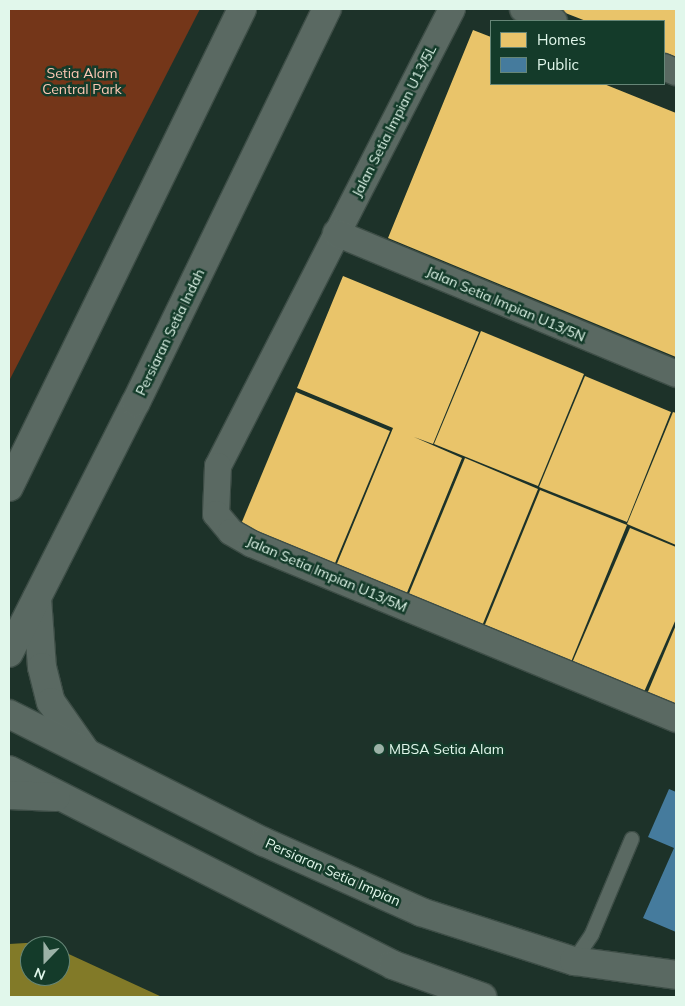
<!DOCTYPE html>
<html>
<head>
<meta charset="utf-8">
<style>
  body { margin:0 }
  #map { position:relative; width:685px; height:1006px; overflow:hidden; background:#1d3229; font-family:Mulish,sans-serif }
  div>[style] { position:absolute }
  .green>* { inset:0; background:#743619 }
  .water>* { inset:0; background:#827a28 }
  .homes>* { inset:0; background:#e9c46a }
  .public>* { inset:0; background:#457b9d }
  .roads { filter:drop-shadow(1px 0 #3d4d46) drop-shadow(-1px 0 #3d4d46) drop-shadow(0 1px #3d4d46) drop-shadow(0 -1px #3d4d46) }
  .lane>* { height:14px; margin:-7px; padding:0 7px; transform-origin:7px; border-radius:7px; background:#5a6962 }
  .street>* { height:26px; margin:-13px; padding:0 13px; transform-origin:13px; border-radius:13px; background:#5a6962 }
  .secondary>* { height:28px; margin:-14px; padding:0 14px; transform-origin:14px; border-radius:14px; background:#5a6962 }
  .dots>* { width:14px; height:14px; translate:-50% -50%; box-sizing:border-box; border:2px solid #143b2a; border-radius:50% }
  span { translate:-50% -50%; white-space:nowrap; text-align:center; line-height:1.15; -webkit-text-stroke:5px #143b2a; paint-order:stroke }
  .park-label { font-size:14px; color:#fcc8b4 }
  .street-label { font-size:14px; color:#e1f7eb }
  .poi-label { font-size:14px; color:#e1f7eb }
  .left { translate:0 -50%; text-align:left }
  .frame { position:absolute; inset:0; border:10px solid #e1f7eb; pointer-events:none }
  .legend { position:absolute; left:490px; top:20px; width:175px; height:65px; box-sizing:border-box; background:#143b2a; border:1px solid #668677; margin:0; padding:6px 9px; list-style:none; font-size:15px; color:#e1f7eb }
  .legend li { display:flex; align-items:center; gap:10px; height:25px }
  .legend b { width:25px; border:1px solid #668677 }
  .north { position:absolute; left:20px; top:936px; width:50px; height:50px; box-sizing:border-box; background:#143b2a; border:1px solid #668677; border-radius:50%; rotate:202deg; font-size:14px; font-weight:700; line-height:20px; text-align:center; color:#e1f7eb }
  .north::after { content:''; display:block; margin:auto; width:18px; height:22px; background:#9cb2a7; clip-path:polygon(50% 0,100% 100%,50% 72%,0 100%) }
</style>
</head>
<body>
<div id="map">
  <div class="green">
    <div style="clip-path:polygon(9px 9px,200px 9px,9px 381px)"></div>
  </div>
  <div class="water">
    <div style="clip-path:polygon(43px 942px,52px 946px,30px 946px,30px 976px,60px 976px,60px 950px,162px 997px,9px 997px,9px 944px)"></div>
  </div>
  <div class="homes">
    <div style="clip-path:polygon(555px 9px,676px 9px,676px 58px,664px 53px,664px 21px,586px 21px)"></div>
    <div style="clip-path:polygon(473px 30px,491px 37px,491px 84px,604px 84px,676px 113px,676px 357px,388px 238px)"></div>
    <div style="clip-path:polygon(343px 276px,479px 332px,433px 444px,414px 437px,462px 458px,406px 595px,336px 566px,393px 428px,297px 388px)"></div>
    <div style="clip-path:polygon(481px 331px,584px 374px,538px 486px,434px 444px)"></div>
    <div style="clip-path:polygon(585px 376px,671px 412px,627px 522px,539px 487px)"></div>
    <div style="clip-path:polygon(296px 392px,390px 431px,333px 568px,239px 529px)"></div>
    <div style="clip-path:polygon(673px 412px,676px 413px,676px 545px,627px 524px)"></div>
    <div style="clip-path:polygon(465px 458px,538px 489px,482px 626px,408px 596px)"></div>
    <div style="clip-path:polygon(540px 490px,627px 525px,571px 662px,484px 627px)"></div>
    <div style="clip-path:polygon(630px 528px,676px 547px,676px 619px,644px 692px,572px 663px)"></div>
    <div style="clip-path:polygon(676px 625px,676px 706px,647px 694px)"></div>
  </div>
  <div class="public">
    <div style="clip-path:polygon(669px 789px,676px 792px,676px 932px,643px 918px,674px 848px,648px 837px)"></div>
  </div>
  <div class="roads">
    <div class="lane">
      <div style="left:574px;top:961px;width:32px;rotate:-56deg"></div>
      <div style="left:592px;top:934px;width:103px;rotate:-67.2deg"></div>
    </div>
    <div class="street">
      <div style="left:452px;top:9px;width:513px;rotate:117.11deg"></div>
      <div style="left:218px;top:466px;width:48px;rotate:92.4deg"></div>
      <div style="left:216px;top:514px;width:23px;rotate:50deg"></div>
      <div style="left:231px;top:532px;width:24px;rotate:30deg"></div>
      <div style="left:252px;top:544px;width:459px;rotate:22.4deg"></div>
      <div style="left:523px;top:9px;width:33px;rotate:21deg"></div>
      <div style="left:664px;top:67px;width:13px;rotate:23deg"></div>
      <div style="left:336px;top:233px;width:368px;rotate:22.5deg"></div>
    </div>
    <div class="secondary">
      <div style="left:9px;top:487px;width:532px;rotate:-64.01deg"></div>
      <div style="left:37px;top:598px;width:69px;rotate:85.9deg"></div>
      <div style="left:42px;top:667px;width:36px;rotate:76deg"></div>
      <div style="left:51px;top:702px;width:61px;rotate:55deg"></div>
      <div style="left:9px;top:653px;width:281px;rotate:-63.2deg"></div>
      <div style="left:136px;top:402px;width:437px;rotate:-64.1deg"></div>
      <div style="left:9px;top:714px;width:285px;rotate:26.7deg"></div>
      <div style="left:264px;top:842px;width:172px;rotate:24deg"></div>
      <div style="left:421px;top:912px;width:161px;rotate:17.8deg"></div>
      <div style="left:574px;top:961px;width:103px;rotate:7.8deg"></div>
      <div style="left:9px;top:770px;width:431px;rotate:26.9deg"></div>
      <div style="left:393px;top:965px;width:95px;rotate:19.8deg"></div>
      <div style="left:9px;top:795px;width:47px;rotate:2.4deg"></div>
    </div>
  </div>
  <div class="dots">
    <div style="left:379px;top:749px;background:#9cb2a7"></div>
  </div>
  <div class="park-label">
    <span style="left:82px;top:81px">Setia Alam<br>Central Park</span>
  </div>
  <div class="street-label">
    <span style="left:394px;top:121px;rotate:-63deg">Jalan Setia Impian U13/5L</span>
    <span style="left:506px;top:304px;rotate:23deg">Jalan Setia Impian U13/5N</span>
    <span style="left:170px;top:332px;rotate:-64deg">Persiaran Setia Indah</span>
    <span style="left:327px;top:574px;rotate:23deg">Jalan Setia Impian U13/5M</span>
    <span style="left:333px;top:872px;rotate:24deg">Persiaran Setia Impian</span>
  </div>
  <div class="poi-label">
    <span class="left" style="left:389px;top:749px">MBSA Setia Alam</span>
  </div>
  <div class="frame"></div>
  <ul class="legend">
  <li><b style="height:14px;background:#e9c46a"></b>Homes</li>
  <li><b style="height:14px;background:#457b9d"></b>Public</li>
  </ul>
  <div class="north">N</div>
</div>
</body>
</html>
